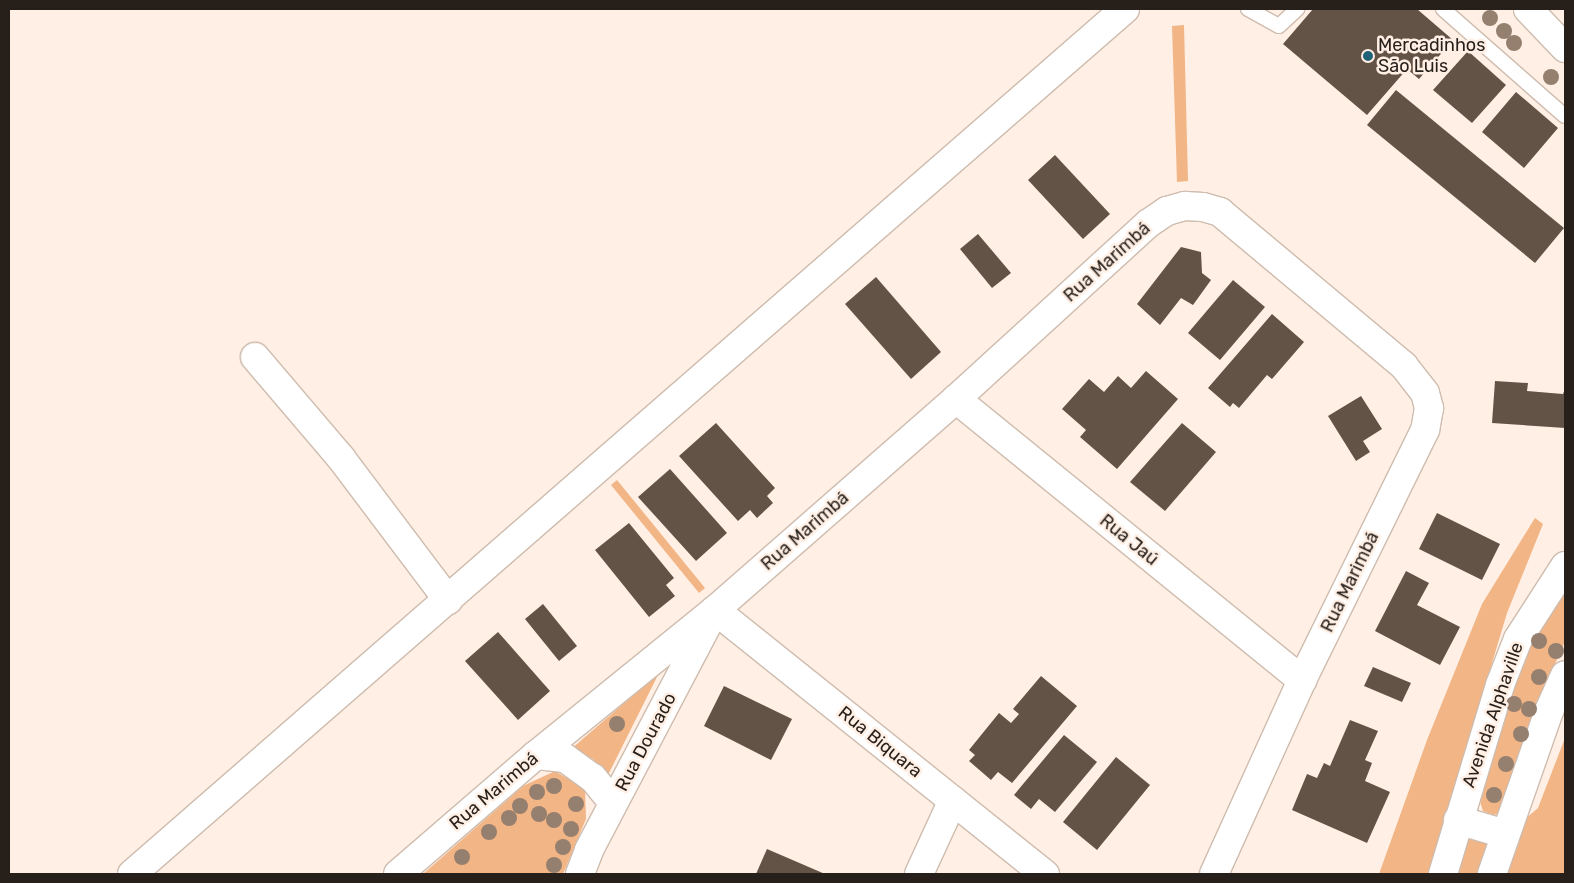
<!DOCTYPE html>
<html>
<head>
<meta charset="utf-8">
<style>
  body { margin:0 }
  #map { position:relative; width:1574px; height:883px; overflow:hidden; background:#ffefe4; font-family:Rubik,sans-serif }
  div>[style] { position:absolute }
  .green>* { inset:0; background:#f2b586 }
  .building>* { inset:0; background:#635347 }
  .roads { filter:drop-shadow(1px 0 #cebcae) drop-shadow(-1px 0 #cebcae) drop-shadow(0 1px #cebcae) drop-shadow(0 -1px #cebcae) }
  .service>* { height:14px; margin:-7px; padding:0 7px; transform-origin:7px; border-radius:7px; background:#fff }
  .minor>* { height:28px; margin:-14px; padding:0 14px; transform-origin:14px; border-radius:14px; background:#fff }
  .tertiary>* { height:28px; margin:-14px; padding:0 14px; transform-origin:14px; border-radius:14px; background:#fff }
  .trunk>* { height:28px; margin:-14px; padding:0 14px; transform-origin:14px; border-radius:14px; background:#fff }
  .trees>* { width:16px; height:16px; margin:-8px; border-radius:50%; background:#957f6e }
  .dots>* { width:14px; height:14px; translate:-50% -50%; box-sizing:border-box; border:2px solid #ffefe4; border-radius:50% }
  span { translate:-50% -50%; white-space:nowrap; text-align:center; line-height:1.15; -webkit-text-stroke:5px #ffefe4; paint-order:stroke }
  .poi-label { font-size:18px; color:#261f1a }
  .left { translate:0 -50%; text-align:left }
  .street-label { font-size:18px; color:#261f1a }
  .frame { position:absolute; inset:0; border:10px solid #261f1a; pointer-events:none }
</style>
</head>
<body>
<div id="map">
  <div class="green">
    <div style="clip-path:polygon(1184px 25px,1188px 181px,1177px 182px,1172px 26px)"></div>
    <div style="clip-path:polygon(617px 480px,705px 588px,699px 593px,611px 485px)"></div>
    <div style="clip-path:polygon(1535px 518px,1543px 524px,1507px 613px,1429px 874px,1379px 874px,1427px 740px,1482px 604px)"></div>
    <div style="clip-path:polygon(1565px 587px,1565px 641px,1544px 689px,1502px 812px,1494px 815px,1483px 811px,1479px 798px,1518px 668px)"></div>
    <div style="clip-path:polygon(659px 673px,607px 777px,593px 759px,570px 750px)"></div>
    <div style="clip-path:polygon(1565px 738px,1565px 874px,1507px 874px,1524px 820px,1538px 808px)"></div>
    <div style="clip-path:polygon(555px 771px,585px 789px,586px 819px,563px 874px,423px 874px,523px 786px)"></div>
    <div style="clip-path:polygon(1475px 834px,1490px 843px,1481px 874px,1455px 874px,1467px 839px)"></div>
  </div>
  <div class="building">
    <div style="clip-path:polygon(1313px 9px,1417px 9px,1453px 40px,1419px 79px,1407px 69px,1367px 115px,1283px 44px)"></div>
    <div style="clip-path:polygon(1468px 51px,1506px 85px,1472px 123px,1433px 90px)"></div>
    <div style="clip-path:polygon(1396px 90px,1564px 228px,1535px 263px,1367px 125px)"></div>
    <div style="clip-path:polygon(1516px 92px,1558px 128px,1524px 168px,1482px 132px)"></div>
    <div style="clip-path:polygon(1055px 155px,1110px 214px,1083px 239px,1028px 180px)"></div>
    <div style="clip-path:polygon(978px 234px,1011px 273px,992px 288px,960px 249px)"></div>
    <div style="clip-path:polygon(1181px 247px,1201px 252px,1202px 273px,1211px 280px,1193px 305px,1181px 298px,1160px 325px,1137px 304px)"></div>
    <div style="clip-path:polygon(876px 277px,941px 352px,911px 379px,845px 304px)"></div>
    <div style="clip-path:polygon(1233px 280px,1265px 307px,1220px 360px,1188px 333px)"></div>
    <div style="clip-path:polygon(1272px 314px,1304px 342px,1272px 379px,1267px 375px,1239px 408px,1233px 403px,1230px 407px,1208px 388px)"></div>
    <div style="clip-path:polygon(1146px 371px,1178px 399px,1117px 469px,1080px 437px,1086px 430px,1062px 409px,1089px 379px,1104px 392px,1118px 376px,1131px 388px)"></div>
    <div style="clip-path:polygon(1495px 381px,1528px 383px,1527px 391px,1563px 394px,1565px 389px,1565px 428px,1492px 423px)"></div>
    <div style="clip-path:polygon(1361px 396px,1382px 429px,1363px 441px,1370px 452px,1356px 461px,1328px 416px)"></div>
    <div style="clip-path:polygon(716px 423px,775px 488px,767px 496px,773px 503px,757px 518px,750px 510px,738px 521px,679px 456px)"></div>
    <div style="clip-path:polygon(1182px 423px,1216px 452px,1165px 511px,1130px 482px)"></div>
    <div style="clip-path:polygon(670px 469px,727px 533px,696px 561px,638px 497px)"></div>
    <div style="clip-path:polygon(1437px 513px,1500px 544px,1482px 580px,1419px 549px)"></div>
    <div style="clip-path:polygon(629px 523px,674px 578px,666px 585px,675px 596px,649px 617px,595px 550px)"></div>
    <div style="clip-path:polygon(1406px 571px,1429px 583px,1417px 605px,1460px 627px,1440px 665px,1375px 631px)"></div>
    <div style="clip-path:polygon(543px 604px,577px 646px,559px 661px,525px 619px)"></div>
    <div style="clip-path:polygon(498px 632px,550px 691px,518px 720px,465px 661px)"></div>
    <div style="clip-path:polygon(1373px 667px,1411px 683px,1402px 702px,1364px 686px)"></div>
    <div style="clip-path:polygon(1041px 676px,1077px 706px,1012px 783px,998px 772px,991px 780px,969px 761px,975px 755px,969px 750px,999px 713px,1011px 723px,1019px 714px,1013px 709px)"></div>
    <div style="clip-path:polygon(724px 686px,792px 719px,771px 760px,704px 726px)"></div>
    <div style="clip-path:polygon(1350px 720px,1378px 731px,1365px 760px,1372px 763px,1365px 781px,1390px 792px,1367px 843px,1292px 810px,1307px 774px,1317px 778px,1324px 763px,1330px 766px)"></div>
    <div style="clip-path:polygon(1064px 735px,1097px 762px,1055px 812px,1039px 799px,1031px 809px,1014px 795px)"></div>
    <div style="clip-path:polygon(1116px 757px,1150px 785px,1097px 850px,1063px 822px)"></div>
    <div style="clip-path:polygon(767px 849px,825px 874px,756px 874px)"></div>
  </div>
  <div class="roads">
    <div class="service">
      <div style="left:1248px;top:9px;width:35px;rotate:29deg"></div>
      <div style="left:1279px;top:26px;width:25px;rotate:-43deg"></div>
      <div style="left:1443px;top:9px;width:162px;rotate:41.3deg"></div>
    </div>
    <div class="minor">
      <div style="left:255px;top:357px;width:133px;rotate:49.6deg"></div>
      <div style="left:341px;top:458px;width:178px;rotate:53deg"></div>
      <div style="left:956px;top:399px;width:446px;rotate:39.1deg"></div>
      <div style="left:536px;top:755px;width:29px;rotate:6deg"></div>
      <div style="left:565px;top:758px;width:34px;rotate:36deg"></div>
      <div style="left:593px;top:778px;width:32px;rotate:51deg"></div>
      <div style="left:1458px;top:820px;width:49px;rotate:16.6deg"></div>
      <div style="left:398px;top:874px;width:182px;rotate:-40.8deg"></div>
      <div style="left:536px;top:755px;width:230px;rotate:-39deg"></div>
      <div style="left:715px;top:610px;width:320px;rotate:-41.2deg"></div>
      <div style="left:956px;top:399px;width:261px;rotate:-42.4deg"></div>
      <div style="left:1149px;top:223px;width:22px;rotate:-34deg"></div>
      <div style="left:1167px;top:211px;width:19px;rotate:-16deg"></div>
      <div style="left:1185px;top:206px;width:18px;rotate:3deg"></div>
      <div style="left:1203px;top:207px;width:18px;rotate:16deg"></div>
      <div style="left:1220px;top:212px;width:240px;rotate:39.9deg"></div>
      <div style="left:1404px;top:366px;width:34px;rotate:52deg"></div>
      <div style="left:1425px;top:393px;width:16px;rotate:75deg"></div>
      <div style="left:1429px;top:408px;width:22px;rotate:100deg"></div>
      <div style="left:1425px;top:430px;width:279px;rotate:116.2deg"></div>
      <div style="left:1302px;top:680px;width:213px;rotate:114.4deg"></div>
      <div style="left:580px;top:874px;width:26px;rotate:-69deg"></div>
      <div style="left:589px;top:850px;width:271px;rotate:-62.3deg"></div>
      <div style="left:715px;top:610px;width:423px;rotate:38.7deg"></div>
      <div style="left:919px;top:874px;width:81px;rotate:-65.3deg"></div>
      <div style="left:1443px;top:874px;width:197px;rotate:-73.2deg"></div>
      <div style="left:1500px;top:685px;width:49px;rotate:-68.6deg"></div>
      <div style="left:1518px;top:639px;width:87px;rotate:-57.2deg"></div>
      <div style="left:1492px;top:874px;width:173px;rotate:-70.7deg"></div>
      <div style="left:1549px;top:711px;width:39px;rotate:-66deg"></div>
    </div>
    <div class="tertiary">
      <div style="left:132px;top:874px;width:1317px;rotate:-41.06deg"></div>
    </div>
    <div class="trunk">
      <div style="left:1528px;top:9px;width:54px;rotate:46.5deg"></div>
    </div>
  </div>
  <div class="trees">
    <div style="left:1490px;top:18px"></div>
    <div style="left:1504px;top:31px"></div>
    <div style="left:1514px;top:43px"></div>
    <div style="left:1551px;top:77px"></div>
    <div style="left:1539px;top:641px"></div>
    <div style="left:1556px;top:651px"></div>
    <div style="left:1539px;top:677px"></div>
    <div style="left:1514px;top:704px"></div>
    <div style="left:1529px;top:709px"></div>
    <div style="left:617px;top:724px"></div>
    <div style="left:1521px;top:734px"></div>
    <div style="left:1506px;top:764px"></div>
    <div style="left:554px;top:786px"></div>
    <div style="left:537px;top:792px"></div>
    <div style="left:1494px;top:795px"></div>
    <div style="left:576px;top:804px"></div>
    <div style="left:520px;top:806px"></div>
    <div style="left:539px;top:814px"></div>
    <div style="left:509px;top:818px"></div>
    <div style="left:554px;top:820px"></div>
    <div style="left:571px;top:829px"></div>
    <div style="left:489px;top:832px"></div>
    <div style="left:563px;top:847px"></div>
    <div style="left:462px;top:857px"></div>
    <div style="left:554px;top:865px"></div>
  </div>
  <div class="dots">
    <div style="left:1368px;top:56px;background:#216176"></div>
  </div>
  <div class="poi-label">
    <span class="left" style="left:1378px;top:56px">Mercadinhos<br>São Luis</span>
  </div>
  <div class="street-label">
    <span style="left:1107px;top:262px;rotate:-42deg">Rua Marimbá</span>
    <span style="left:805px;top:531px;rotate:-41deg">Rua Marimbá</span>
    <span style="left:1129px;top:540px;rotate:39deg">Rua Jaú</span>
    <span style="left:1350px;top:582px;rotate:-64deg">Rua Marimbá</span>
    <span style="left:1493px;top:715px;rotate:-71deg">Avenida Alphaville</span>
    <span style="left:646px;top:742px;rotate:-62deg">Rua Dourado</span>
    <span style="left:880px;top:742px;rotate:39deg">Rua Biquara</span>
    <span style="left:494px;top:791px;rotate:-40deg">Rua Marimbá</span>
  </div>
  <div class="frame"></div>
</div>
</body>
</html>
